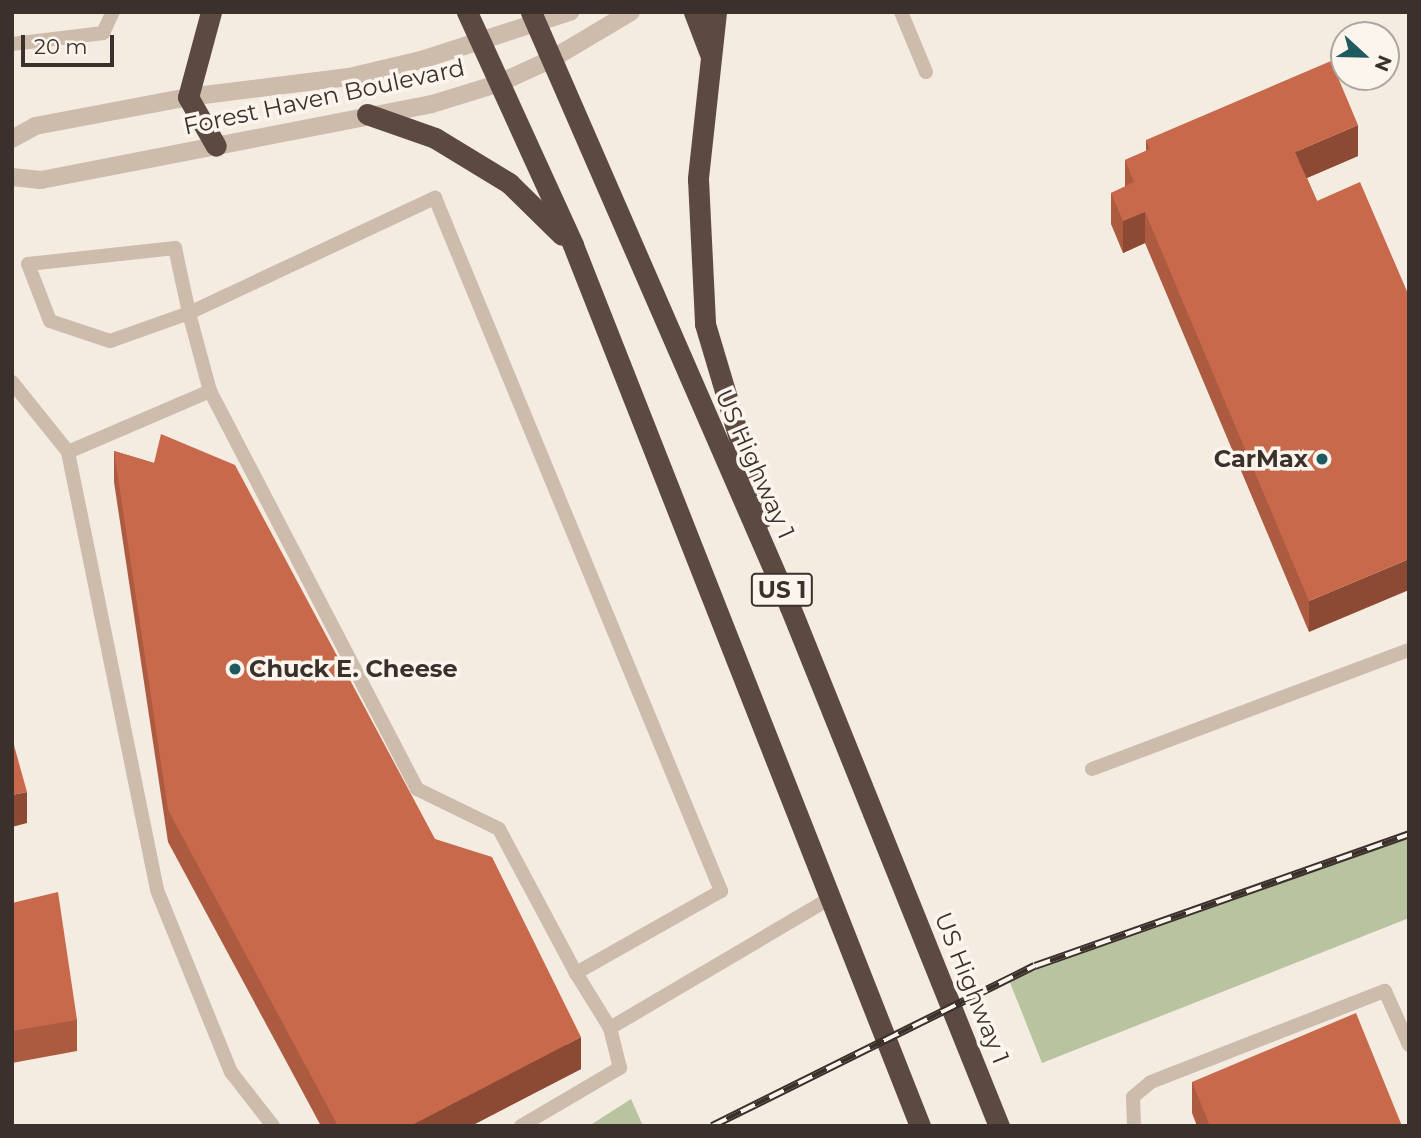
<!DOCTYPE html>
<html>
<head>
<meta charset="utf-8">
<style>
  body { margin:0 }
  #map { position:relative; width:1421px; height:1138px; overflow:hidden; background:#f4ebe1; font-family:Montserrat,sans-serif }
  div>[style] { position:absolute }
  .green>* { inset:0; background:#b8c4a0 }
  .lane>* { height:14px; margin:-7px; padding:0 7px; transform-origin:7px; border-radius:7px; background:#cdbbac }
  .street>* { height:18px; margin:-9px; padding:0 9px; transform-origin:9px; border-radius:9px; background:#cdbbac }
  .highway>* { height:21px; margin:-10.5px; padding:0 10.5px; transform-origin:10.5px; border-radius:10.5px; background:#5c4a42 }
  .rail>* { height:8px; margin-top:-4px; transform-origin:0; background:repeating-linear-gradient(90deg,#fbf5ee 0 16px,#3b302b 0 32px); box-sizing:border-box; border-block:2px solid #3b302b }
  .wall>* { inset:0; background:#ac5a40 }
  .shaded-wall>* { inset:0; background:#8c4a34 }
  .building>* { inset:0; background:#c8694b }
  .dots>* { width:19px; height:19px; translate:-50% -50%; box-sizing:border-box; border:4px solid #fbf5ee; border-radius:50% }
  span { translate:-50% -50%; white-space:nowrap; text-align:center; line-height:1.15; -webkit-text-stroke:7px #fbf5ee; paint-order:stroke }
  .shield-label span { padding:2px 5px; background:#fbf5ee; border:2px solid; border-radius:5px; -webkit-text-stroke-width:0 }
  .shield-label { font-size:23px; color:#3b302b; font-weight:700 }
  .street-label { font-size:24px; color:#3b302b }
  .poi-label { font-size:24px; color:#3b302b; font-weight:700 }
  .right { translate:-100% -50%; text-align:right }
  .left { translate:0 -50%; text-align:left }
  .frame { position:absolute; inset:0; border:14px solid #3b302b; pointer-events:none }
  .north { position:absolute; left:1330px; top:21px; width:70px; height:70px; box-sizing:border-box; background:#fbf5ee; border:2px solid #aea6a0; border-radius:50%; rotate:112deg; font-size:19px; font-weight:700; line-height:28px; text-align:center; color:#3b302b }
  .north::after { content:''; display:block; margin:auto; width:24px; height:32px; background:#1f5a5e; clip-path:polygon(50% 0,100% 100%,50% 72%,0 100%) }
  .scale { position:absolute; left:21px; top:35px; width:93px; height:32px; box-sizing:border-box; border:4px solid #3b302b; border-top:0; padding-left:9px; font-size:21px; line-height:24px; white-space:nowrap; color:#3b302b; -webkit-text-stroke:5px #fbf5ee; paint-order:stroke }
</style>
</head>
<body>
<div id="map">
  <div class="green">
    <div style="clip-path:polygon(1409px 832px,1409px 918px,1042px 1063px,1009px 980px)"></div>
    <div style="clip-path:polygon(631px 1099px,643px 1126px,589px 1126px)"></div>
  </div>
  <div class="lane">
    <div style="left:901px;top:12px;width:65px;rotate:67.4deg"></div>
    <div style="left:12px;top:44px;width:92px;rotate:-6.9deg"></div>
    <div style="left:103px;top:33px;width:23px;rotate:-65deg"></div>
    <div style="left:175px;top:248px;width:66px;rotate:77.8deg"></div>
    <div style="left:189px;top:313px;width:84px;rotate:160.5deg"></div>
    <div style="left:110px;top:341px;width:63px;rotate:-161.6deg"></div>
    <div style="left:50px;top:321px;width:61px;rotate:-111.1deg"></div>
    <div style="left:28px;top:264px;width:148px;rotate:-6.2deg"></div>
    <div style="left:12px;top:382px;width:90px;rotate:51.3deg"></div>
    <div style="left:68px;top:452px;width:155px;rotate:-23.2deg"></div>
    <div style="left:210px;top:391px;width:81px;rotate:-105.1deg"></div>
    <div style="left:189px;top:313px;width:272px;rotate:-25.1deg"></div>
    <div style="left:435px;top:198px;width:750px;rotate:67.57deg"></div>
    <div style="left:721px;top:891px;width:167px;rotate:150.5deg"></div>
    <div style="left:576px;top:973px;width:65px;rotate:58.3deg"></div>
    <div style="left:610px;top:1028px;width:258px;rotate:-30.5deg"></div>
    <div style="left:210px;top:391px;width:449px;rotate:62.5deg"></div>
    <div style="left:417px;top:789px;width:91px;rotate:26deg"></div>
    <div style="left:499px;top:829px;width:163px;rotate:61.9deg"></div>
    <div style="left:68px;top:452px;width:447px;rotate:78.5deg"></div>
    <div style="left:157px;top:890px;width:196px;rotate:67.9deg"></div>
    <div style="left:231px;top:1072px;width:68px;rotate:52.1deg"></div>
    <div style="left:1092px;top:769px;width:339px;rotate:-20.6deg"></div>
    <div style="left:521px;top:1126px;width:115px;rotate:-30.4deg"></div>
    <div style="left:620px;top:1068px;width:41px;rotate:-104deg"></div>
    <div style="left:1134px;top:1126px;width:29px;rotate:-92deg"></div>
    <div style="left:1133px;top:1097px;width:23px;rotate:-40deg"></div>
    <div style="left:1151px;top:1082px;width:251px;rotate:-21.3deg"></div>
    <div style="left:1385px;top:991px;width:59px;rotate:66deg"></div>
  </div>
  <div class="street">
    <div style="left:12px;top:139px;width:26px;rotate:-29deg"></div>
    <div style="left:35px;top:126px;width:156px;rotate:-10.7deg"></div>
    <div style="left:188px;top:97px;width:162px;rotate:-7.1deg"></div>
    <div style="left:349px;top:77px;width:74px;rotate:-13.3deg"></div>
    <div style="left:421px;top:60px;width:157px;rotate:-17.9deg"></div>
    <div style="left:12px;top:177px;width:29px;rotate:6deg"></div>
    <div style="left:41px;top:180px;width:398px;rotate:-11deg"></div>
    <div style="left:432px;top:104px;width:68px;rotate:-17.1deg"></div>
    <div style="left:497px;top:84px;width:58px;rotate:-24.4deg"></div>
    <div style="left:550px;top:60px;width:94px;rotate:-30.7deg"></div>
  </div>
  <div class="highway">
    <div style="left:211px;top:12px;width:88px;rotate:105.1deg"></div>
    <div style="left:188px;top:97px;width:56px;rotate:60.3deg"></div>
    <div style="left:467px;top:12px;width:256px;rotate:65.5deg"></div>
    <div style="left:573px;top:245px;width:947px;rotate:68.5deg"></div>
    <div style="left:531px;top:12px;width:649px;rotate:66.48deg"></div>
    <div style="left:790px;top:607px;width:560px;rotate:68.07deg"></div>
    <div style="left:694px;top:12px;width:45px;rotate:69.1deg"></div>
    <div style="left:716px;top:12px;width:168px;rotate:96.2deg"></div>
    <div style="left:698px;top:179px;width:145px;rotate:87.2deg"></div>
    <div style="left:705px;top:324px;width:202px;rotate:73.4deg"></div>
    <div style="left:367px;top:114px;width:72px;rotate:19.4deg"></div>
    <div style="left:435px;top:138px;width:87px;rotate:31.3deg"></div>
    <div style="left:509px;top:183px;width:74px;rotate:44.5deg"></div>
  </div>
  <div class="rail">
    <div style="left:712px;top:1126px;width:360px;rotate:-26.4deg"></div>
    <div style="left:1035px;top:966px;width:397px;rotate:-19.4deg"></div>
  </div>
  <div class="wall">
    <div style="clip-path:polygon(1146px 140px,1358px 156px,1307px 178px,1317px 201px,1309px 632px,1145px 243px,1123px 253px,1111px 224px,1111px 193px,1125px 187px,1125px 160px,1146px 151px)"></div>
    <div style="clip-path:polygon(114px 451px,154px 463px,435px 839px,581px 1069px,471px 1126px,321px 1126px,168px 842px,114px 482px)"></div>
    <div style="clip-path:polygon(12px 903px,77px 1020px,77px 1051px,12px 1063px)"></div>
    <div style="clip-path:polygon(1192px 1082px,1402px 1126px,1197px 1126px,1192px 1113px)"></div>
  </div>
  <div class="shaded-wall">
    <div style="clip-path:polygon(1358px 125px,1358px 156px,1295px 183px,1295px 152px)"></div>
    <div style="clip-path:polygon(1145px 212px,1145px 243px,1123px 253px,1123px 221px)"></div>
    <div style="clip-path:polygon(1409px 559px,1409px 590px,1309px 632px,1309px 601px)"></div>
    <div style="clip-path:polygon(27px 792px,27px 823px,12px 827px,12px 795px)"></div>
    <div style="clip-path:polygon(581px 1037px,581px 1069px,471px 1126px,410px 1126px)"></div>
  </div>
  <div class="building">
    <div style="clip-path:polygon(1331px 61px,1358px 125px,1295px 152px,1317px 201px,1360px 182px,1409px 296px,1409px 559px,1309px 601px,1145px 212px,1123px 221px,1111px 193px,1134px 182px,1125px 160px,1150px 149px,1146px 140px)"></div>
    <div style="clip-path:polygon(161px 434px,235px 465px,435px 839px,492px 857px,581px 1037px,410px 1126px,338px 1126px,168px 810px,114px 451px,154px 463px)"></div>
    <div style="clip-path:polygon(12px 738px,27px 792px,12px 795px)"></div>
    <div style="clip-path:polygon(58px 892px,77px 1020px,12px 1031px,12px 903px)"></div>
    <div style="clip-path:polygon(1356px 1013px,1402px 1126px,1210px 1126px,1192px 1082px)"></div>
  </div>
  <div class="dots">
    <div style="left:1322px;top:459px;background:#1f5a5e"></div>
    <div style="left:235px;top:669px;background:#1f5a5e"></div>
  </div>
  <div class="shield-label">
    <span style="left:782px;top:590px">US 1</span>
  </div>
  <div class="street-label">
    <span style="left:324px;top:97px;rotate:-12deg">Forest Haven Boulevard</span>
    <span style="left:755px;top:464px;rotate:66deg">US Highway 1</span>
    <span style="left:972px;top:988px;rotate:68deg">US Highway 1</span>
  </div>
  <div class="poi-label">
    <span class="right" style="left:1308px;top:459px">CarMax</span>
    <span class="left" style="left:249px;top:669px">Chuck E. Cheese</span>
  </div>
  <div class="frame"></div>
  <div class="north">N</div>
  <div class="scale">20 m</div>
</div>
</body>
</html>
